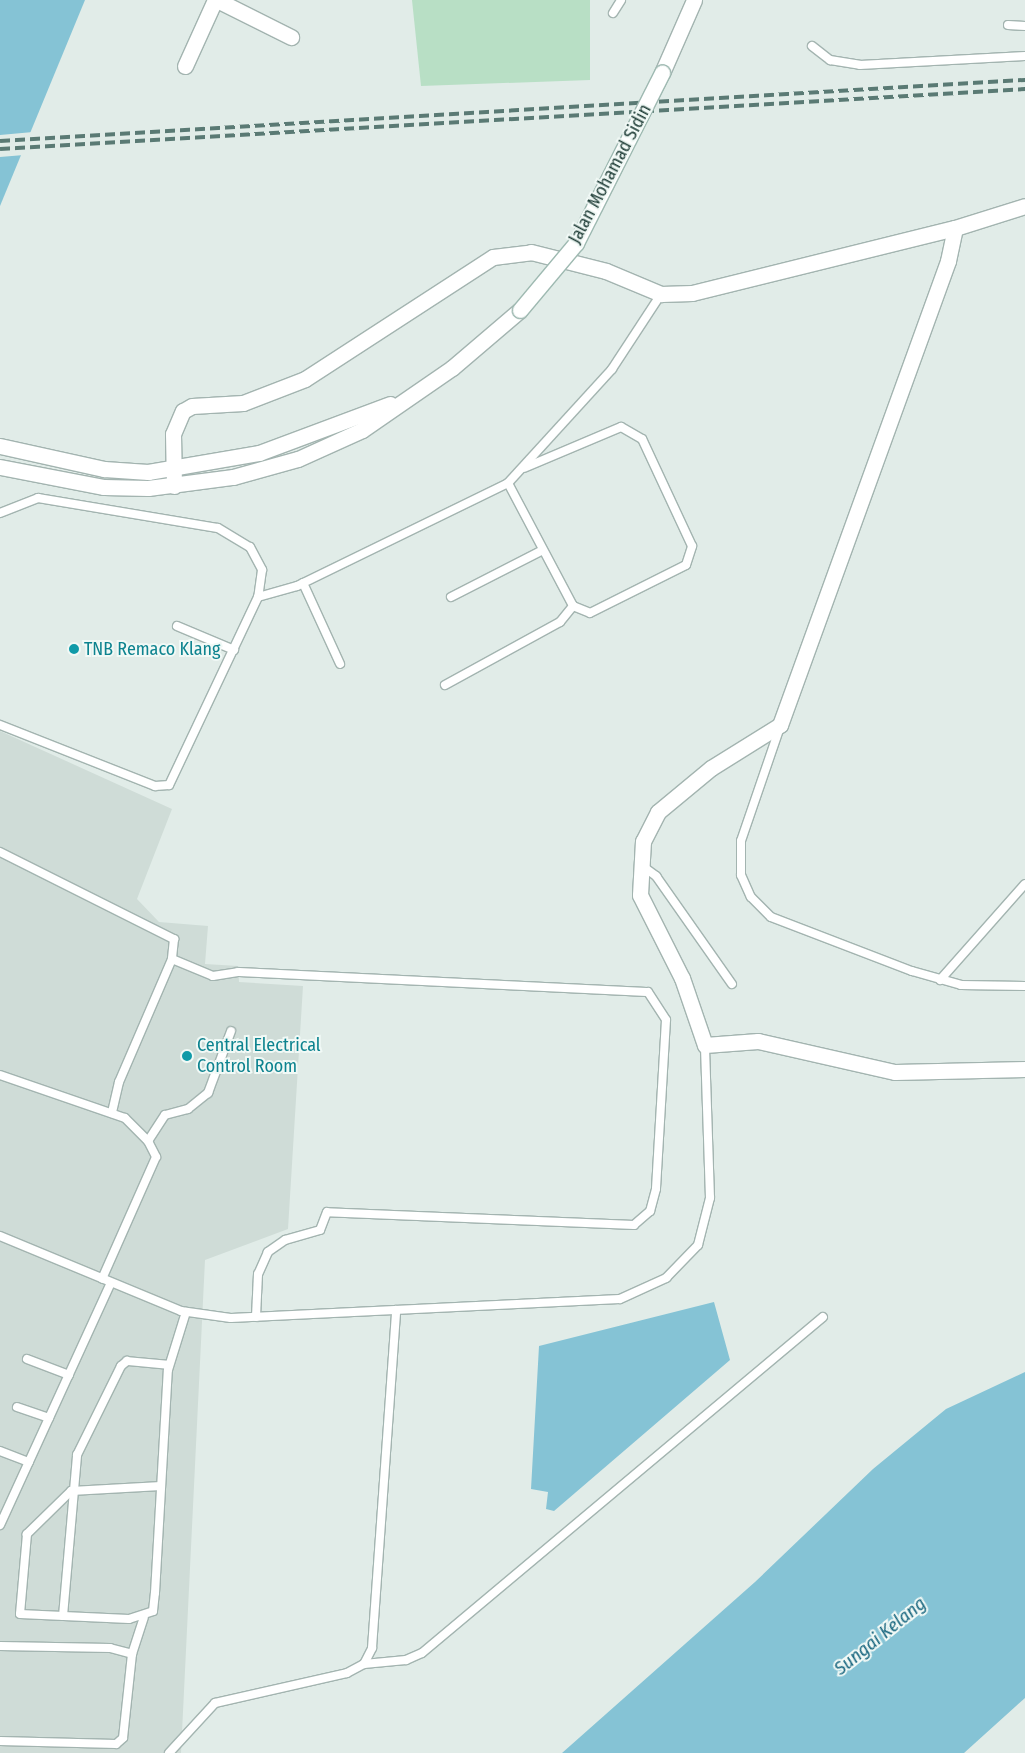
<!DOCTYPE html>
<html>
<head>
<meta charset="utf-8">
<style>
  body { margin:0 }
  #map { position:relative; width:1025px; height:1753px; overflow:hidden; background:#e1ece8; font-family:"Fira Sans Condensed",sans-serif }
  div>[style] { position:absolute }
  .built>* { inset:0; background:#cfdcd7 }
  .green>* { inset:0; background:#b8dfc5 }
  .water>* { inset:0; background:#85c3d5 }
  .pier>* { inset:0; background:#e1ece8 }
  .roads { filter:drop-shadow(1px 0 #a3b4b0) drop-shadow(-1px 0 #a3b4b0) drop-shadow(0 1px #a3b4b0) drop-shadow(0 -1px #a3b4b0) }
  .lane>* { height:8px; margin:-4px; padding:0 4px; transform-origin:4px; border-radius:4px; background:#fff }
  .street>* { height:15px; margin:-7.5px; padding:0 7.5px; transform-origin:7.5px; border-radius:7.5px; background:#fff }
  .secondary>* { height:15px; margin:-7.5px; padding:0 7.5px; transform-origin:7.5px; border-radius:7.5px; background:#fff }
  .rail>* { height:4px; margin-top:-2px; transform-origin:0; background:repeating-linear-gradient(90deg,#5a7a74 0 10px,transparent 0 15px) }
  .bridges { filter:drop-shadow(1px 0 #9eb9b1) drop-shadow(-1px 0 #9eb9b1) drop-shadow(0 1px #9eb9b1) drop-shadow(0 -1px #9eb9b1) }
  .secondary-bridge>* { height:15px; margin:-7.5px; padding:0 7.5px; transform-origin:7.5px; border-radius:7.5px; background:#fff }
  .dots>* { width:14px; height:14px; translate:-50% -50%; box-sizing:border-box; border:2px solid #f1f9f6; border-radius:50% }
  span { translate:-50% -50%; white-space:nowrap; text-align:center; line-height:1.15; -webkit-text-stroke:4px #f1f9f6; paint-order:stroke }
  .street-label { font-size:18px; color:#203e38 }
  .culture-label { font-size:18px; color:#0d838f }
  .left { translate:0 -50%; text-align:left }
  .water-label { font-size:19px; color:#16657e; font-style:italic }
</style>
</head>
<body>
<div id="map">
  <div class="built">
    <div style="clip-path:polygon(0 731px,172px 809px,137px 899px,159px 922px,208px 926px,205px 964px,238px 966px,239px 982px,303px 986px,288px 1229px,205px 1260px,181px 1753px,0 1753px)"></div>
  </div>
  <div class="green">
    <div style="clip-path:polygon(412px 0,590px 0,590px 80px,421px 86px)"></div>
  </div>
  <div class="water">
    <div style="clip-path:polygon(0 0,85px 0,0 206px)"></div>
    <div style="clip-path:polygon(714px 1302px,730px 1360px,554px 1511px,546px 1509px,548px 1492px,531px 1489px,539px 1346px)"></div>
    <div style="clip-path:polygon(1025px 1372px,1025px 1698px,964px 1753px,562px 1753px,755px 1582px,873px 1469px,946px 1409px)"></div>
  </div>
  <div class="pier">
    <div style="clip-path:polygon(33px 132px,24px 155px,0 157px,0 135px)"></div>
  </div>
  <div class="roads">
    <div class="lane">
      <div style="left:613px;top:13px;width:15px;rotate:-58deg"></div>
      <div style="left:1008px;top:25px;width:17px;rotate:3deg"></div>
      <div style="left:812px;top:46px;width:23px;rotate:38deg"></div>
      <div style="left:830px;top:60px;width:30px;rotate:9deg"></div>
      <div style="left:860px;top:65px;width:165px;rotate:-3.1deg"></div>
      <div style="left:508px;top:483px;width:139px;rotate:62.1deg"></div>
      <div style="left:573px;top:606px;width:18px;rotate:22deg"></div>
      <div style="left:590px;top:613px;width:107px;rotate:-26.6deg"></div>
      <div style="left:686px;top:565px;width:20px;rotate:-72deg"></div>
      <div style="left:692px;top:546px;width:118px;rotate:-115deg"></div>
      <div style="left:642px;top:439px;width:24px;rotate:-150deg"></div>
      <div style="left:621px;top:427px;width:105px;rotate:157.1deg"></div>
      <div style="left:0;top:513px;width:41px;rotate:-21.5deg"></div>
      <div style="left:38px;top:498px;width:182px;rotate:9.5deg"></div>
      <div style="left:218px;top:528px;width:37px;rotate:31deg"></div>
      <div style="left:250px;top:547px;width:26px;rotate:62deg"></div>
      <div style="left:262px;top:570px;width:27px;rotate:98deg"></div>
      <div style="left:258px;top:597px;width:208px;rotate:115.3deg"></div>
      <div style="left:169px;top:785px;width:14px;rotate:176deg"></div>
      <div style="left:155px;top:786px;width:167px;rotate:-158.5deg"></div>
      <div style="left:303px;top:583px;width:89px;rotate:65.4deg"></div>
      <div style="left:258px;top:597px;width:41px;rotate:-15.8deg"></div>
      <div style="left:297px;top:586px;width:235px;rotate:-26deg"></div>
      <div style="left:508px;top:483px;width:154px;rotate:-47.6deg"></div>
      <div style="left:612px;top:369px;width:90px;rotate:-56.8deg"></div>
      <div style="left:451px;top:597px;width:103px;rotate:-27.1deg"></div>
      <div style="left:177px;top:626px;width:62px;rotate:22.8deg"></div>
      <div style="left:445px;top:685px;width:131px;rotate:-28.7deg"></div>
      <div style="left:560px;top:622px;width:21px;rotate:-51deg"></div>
      <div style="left:780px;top:727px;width:120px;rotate:108.9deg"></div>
      <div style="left:741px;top:841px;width:34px;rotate:90deg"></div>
      <div style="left:741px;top:875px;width:24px;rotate:66deg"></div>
      <div style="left:751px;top:897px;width:28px;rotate:45deg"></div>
      <div style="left:771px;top:917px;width:151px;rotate:21deg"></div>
      <div style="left:912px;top:971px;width:51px;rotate:15.9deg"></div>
      <div style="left:961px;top:985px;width:64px;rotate:0.9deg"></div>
      <div style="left:0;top:852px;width:195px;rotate:26.6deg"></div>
      <div style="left:174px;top:939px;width:20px;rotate:96deg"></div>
      <div style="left:172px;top:959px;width:134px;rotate:113.3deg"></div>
      <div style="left:119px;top:1082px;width:32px;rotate:103deg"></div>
      <div style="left:641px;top:865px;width:19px;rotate:36deg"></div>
      <div style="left:656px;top:876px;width:132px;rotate:54.9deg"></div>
      <div style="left:172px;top:959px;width:44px;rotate:22.5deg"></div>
      <div style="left:213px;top:976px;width:25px;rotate:-9deg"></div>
      <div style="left:238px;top:972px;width:410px;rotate:2.8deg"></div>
      <div style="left:648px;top:992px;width:33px;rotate:57deg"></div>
      <div style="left:666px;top:1020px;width:169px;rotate:93.4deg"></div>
      <div style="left:656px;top:1189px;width:23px;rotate:105deg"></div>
      <div style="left:650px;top:1211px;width:21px;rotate:139deg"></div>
      <div style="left:634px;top:1225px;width:307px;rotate:-177.6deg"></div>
      <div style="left:327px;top:1212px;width:19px;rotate:111deg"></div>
      <div style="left:320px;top:1230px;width:36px;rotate:164deg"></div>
      <div style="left:285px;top:1240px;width:21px;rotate:145deg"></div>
      <div style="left:268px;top:1252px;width:24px;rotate:114deg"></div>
      <div style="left:258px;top:1274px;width:43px;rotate:92.7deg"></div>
      <div style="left:940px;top:980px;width:128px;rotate:-48.5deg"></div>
      <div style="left:0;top:1075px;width:132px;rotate:19deg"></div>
      <div style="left:125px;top:1118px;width:33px;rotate:45deg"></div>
      <div style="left:148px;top:1141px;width:18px;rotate:63deg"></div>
      <div style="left:156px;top:1157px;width:133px;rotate:113.9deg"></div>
      <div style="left:148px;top:1141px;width:31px;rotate:-57deg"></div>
      <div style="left:165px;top:1115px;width:24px;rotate:-15deg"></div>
      <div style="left:188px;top:1109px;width:26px;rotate:-39deg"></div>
      <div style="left:208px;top:1093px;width:66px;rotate:-69.6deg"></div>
      <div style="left:0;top:1236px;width:196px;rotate:22.5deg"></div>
      <div style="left:181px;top:1311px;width:50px;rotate:8deg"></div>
      <div style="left:231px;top:1318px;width:389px;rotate:-2.8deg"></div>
      <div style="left:620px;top:1299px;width:51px;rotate:-24.5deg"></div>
      <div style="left:666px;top:1278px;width:46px;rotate:-45.9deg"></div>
      <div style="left:698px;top:1245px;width:49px;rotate:-75.7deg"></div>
      <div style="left:710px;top:1198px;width:153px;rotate:-91.9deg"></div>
      <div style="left:27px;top:1359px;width:45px;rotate:20.9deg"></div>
      <div style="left:17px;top:1407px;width:34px;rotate:19deg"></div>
      <div style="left:0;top:1451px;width:31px;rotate:21deg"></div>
      <div style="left:161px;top:1486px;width:90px;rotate:176.8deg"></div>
      <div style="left:71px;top:1491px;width:62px;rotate:135.7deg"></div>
      <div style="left:27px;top:1534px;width:80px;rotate:95deg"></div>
      <div style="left:20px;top:1614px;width:109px;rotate:2.6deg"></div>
      <div style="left:129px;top:1619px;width:25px;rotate:-18deg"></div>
      <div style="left:153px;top:1611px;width:18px;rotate:-84deg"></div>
      <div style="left:155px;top:1593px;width:223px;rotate:-86.7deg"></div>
      <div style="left:168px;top:1370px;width:61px;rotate:-72.8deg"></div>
      <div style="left:0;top:1525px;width:266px;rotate:-65.4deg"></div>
      <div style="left:63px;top:1616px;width:162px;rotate:-85deg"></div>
      <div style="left:77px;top:1455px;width:99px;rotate:-63.7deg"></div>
      <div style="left:121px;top:1366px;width:8px;rotate:-40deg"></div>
      <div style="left:127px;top:1361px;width:42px;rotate:5.4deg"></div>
      <div style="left:0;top:1646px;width:110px;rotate:1deg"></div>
      <div style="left:110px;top:1648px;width:23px;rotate:15deg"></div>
      <div style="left:132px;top:1654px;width:84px;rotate:96.1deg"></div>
      <div style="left:123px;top:1738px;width:9px;rotate:139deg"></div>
      <div style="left:116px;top:1744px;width:116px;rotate:-178.5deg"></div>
      <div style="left:132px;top:1654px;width:38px;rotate:-72deg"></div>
      <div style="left:364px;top:1664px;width:42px;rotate:-5.4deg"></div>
      <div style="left:406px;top:1660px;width:17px;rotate:-24deg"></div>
      <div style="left:422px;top:1653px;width:523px;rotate:-39.96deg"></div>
      <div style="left:169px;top:1753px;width:68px;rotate:-47.4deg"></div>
      <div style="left:215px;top:1703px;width:135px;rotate:-12.8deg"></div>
      <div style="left:347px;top:1673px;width:19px;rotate:-28deg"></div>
      <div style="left:364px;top:1664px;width:18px;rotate:-63deg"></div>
      <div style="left:372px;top:1648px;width:339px;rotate:-85.9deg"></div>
    </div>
    <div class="street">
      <div style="left:217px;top:0;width:83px;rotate:26.6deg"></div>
      <div style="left:185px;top:66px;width:72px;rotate:-65.6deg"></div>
      <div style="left:955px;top:228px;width:34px;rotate:102deg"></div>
      <div style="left:948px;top:261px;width:493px;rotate:109.9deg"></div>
      <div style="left:780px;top:725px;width:81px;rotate:148.1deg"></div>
      <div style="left:711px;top:768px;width:69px;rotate:140.3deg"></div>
      <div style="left:658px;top:812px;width:33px;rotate:117deg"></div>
      <div style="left:643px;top:841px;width:54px;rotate:93.2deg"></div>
      <div style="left:640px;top:895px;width:93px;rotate:63.2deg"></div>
      <div style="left:682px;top:978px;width:71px;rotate:71.1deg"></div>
      <div style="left:705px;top:1045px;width:53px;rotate:-4.3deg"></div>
      <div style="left:758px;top:1041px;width:140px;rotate:12.8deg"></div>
      <div style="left:895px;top:1072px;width:130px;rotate:-1.3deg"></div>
    </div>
    <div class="secondary">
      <div style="left:662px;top:73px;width:80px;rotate:-66.3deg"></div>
      <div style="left:0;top:446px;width:107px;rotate:12.5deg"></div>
      <div style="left:104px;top:469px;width:44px;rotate:3.9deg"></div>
      <div style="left:148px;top:472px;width:113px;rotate:-9.7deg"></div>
      <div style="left:259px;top:453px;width:140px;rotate:-20.5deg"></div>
      <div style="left:0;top:467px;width:106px;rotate:10.9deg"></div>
      <div style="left:104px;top:487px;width:44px;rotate:1.3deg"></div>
      <div style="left:148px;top:488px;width:86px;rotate:-7.4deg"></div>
      <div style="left:233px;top:477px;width:67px;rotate:-15.5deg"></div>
      <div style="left:298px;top:459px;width:70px;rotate:-24.4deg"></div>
      <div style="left:362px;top:430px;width:109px;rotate:-34.6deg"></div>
      <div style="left:452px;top:368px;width:89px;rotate:-40.5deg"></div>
      <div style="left:174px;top:486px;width:52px;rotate:-91.1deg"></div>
      <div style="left:173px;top:434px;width:25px;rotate:-67deg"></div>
      <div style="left:183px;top:411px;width:10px;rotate:-29deg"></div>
      <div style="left:192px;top:406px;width:51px;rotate:-3.4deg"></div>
      <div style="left:243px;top:403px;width:66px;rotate:-21.2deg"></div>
      <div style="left:305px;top:379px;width:224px;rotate:-33deg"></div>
      <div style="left:493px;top:257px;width:38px;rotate:-7deg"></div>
      <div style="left:531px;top:252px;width:77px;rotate:14.2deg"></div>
      <div style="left:606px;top:271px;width:60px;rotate:22.7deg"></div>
      <div style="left:661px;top:294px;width:31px;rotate:-2deg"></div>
      <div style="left:692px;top:293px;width:271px;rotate:-13.9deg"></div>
      <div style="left:955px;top:228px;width:73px;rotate:-17.4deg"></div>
    </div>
  </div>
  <div class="rail">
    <div style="left:0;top:141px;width:1027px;rotate:-3.41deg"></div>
    <div style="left:0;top:149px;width:1027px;rotate:-3.35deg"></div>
  </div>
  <div class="bridges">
    <div class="secondary-bridge">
      <div style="left:520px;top:310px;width:87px;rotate:-50.1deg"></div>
      <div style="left:576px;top:243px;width:191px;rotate:-63.2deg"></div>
    </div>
  </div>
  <div class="dots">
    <div style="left:74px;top:649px;background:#0f9aa8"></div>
    <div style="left:187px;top:1056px;background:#0f9aa8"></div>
  </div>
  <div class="street-label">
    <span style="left:610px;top:174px;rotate:-62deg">Jalan Mohamad Sidin</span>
  </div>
  <div class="culture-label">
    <span class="left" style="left:84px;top:649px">TNB Remaco Klang</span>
    <span class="left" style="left:197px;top:1056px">Central Electrical<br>Control Room</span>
  </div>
  <div class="water-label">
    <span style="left:880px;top:1636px;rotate:-39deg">Sungai Kelang</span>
  </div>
</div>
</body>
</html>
